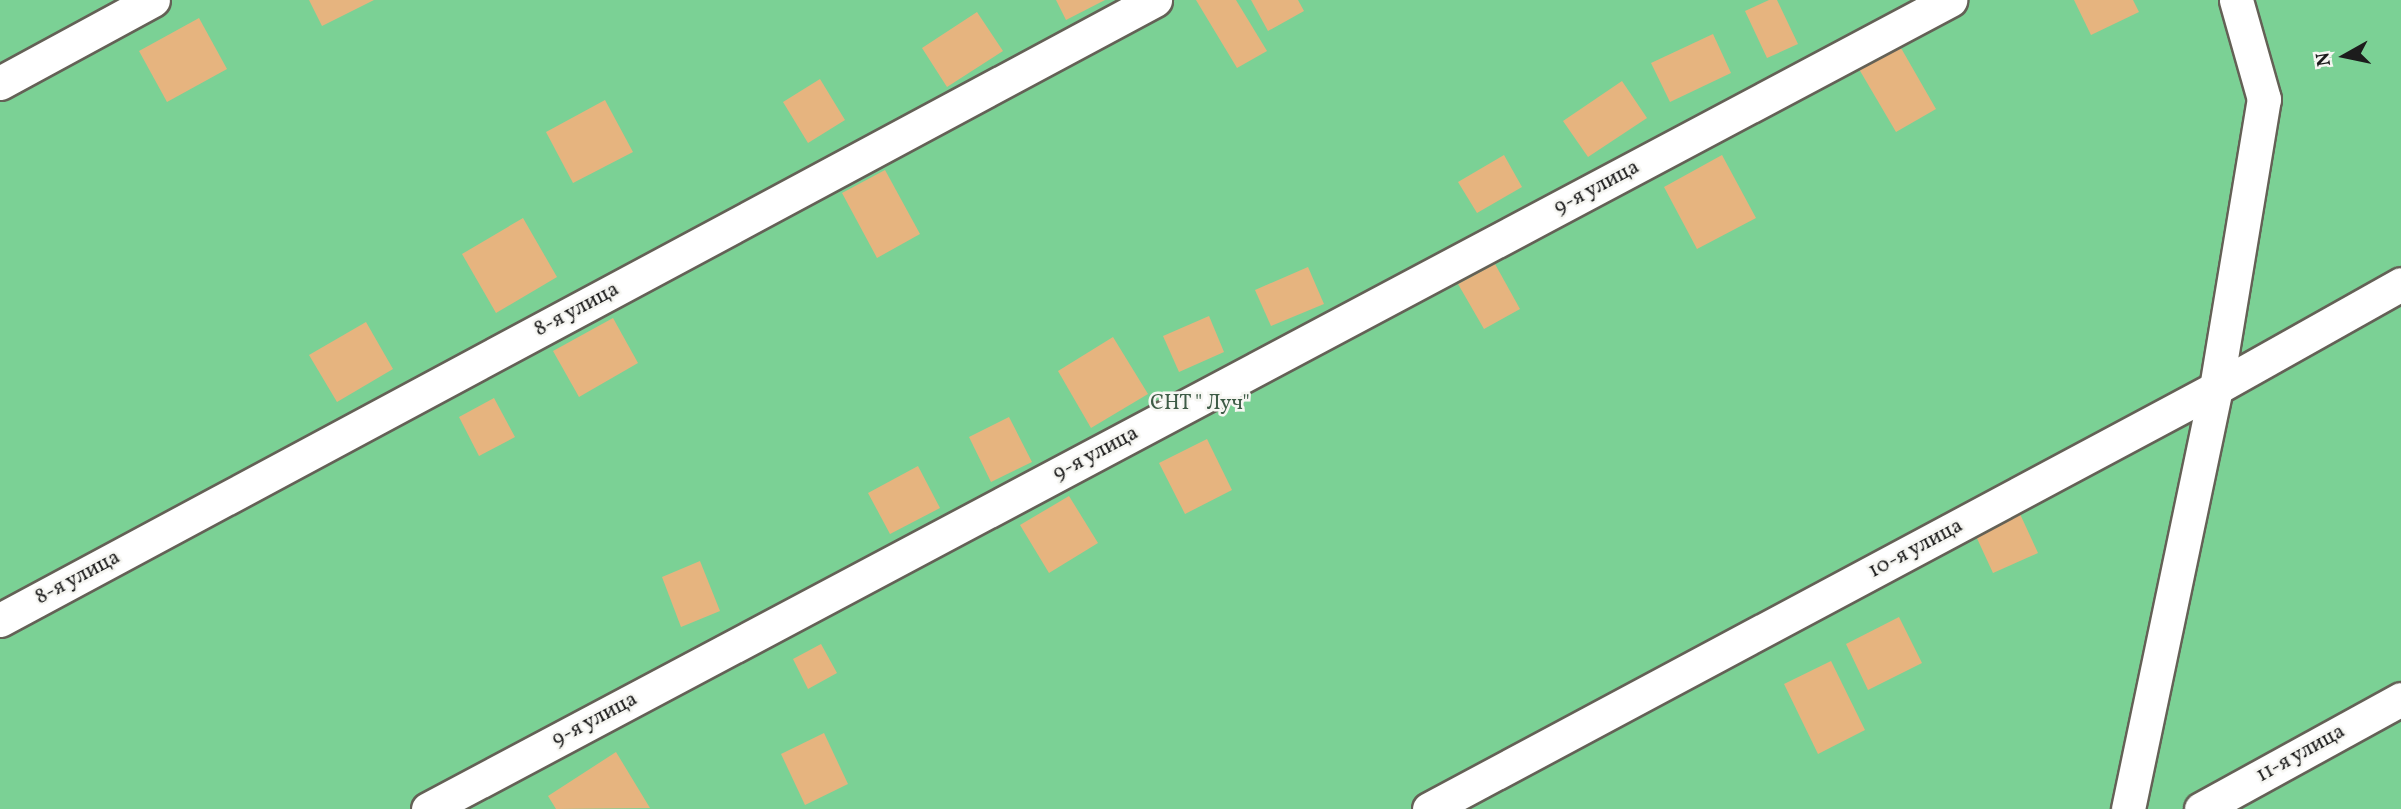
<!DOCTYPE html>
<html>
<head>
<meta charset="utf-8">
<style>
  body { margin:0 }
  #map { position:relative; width:2401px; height:809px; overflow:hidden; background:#ebe1c1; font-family:Vollkorn,serif }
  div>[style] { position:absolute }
  .green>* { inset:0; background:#7bd195 }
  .building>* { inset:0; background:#e6b47f }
  .roads { filter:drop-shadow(2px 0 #646156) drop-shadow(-2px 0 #646156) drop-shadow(0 2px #646156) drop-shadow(0 -2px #646156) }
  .street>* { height:33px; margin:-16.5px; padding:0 16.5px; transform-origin:16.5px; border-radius:16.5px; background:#fff }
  span { translate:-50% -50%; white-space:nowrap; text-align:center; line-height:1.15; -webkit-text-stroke:5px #f6f6f2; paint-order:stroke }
  .street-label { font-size:21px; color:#1c1c1c }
  .park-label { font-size:21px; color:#3d5b46 }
  .north { position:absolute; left:2310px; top:21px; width:70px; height:70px; -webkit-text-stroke:5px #f6f6f2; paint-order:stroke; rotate:261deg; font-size:19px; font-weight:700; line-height:28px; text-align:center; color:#1c1c1c }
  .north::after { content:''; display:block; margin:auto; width:24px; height:32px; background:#1c1c1c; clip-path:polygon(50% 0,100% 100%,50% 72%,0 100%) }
</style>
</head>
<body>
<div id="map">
  <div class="green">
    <div style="clip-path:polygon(0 0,2401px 0,2401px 809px,0 809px)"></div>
  </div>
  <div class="building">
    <div style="clip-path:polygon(309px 0,374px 0,322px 26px)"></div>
    <div style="clip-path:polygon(1056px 0,1105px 0,1066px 20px)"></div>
    <div style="clip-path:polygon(1196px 0,1236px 0,1267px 51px,1237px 68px)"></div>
    <div style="clip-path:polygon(1251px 0,1298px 0,1304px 11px,1268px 31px)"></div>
    <div style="clip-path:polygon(1769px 0,1777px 0,1798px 44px,1767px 58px,1745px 11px)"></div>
    <div style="clip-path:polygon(2074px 0,2133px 0,2139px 12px,2091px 35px)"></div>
    <div style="clip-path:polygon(977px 12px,1003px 51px,947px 87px,922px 48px)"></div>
    <div style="clip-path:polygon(199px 18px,227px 69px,167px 102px,139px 51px)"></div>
    <div style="clip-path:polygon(1713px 34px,1731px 73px,1670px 102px,1651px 63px)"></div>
    <div style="clip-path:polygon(1897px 41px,1936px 109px,1896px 132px,1856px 64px)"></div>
    <div style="clip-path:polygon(820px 79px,845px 120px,808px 143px,783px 102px)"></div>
    <div style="clip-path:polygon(1622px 81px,1647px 118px,1588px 157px,1563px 121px)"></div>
    <div style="clip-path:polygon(605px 100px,633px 152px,573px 183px,546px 132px)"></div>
    <div style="clip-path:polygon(1504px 155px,1522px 187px,1477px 213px,1458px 182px)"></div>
    <div style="clip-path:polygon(1722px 155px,1756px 218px,1697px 249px,1664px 187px)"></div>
    <div style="clip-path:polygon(885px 170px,920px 234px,877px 258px,842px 193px)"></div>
    <div style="clip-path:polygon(523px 218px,557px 277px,496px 313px,462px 254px)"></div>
    <div style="clip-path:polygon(1495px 264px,1520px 309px,1484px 329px,1458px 284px)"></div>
    <div style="clip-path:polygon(1308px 267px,1324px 304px,1271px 326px,1255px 290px)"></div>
    <div style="clip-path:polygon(1209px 316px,1224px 352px,1179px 372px,1163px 336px)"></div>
    <div style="clip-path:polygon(613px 318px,638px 363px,579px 397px,553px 351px)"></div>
    <div style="clip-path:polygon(366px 322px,393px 369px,337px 402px,309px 355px)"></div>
    <div style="clip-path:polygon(1113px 337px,1148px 394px,1091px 428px,1058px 371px)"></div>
    <div style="clip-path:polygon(494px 398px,515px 437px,479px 456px,459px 417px)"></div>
    <div style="clip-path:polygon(1009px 417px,1032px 462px,991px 482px,969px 437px)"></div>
    <div style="clip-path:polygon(1207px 439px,1232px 490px,1185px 514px,1159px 463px)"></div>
    <div style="clip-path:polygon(918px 466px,940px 508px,890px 534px,868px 493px)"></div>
    <div style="clip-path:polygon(1069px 496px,1098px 543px,1049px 573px,1020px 525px)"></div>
    <div style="clip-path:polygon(2020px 514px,2038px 553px,1993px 573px,1975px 534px)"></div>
    <div style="clip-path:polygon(700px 561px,720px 611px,681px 627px,662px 577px)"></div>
    <div style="clip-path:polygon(1899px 617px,1922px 663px,1868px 690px,1846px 644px)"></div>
    <div style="clip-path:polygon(821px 644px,837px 673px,808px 689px,793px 659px)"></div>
    <div style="clip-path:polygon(1831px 661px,1865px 730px,1818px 754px,1784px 684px)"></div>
    <div style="clip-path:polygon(824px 733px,848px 784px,805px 805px,781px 754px)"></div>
    <div style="clip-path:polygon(616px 752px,650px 808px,556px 809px,548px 796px)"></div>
  </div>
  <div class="roads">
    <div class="street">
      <div style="left:0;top:83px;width:174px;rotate:-28.5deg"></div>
      <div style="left:0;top:620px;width:1311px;rotate:-28.23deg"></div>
      <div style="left:428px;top:809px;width:1724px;rotate:-27.99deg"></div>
      <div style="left:1429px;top:809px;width:893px;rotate:-28.14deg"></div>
      <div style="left:2216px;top:388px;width:212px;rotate:-29.3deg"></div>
      <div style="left:2128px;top:809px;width:430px;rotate:-78.2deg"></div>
      <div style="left:2216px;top:388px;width:293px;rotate:-80.6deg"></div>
      <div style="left:2264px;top:99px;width:103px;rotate:-105.8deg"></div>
      <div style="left:2201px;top:809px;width:228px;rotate:-28.8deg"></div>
    </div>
  </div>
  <div class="street-label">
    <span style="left:1597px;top:188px;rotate:-28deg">9-я улица</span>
    <span style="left:577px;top:310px;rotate:-28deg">8-я улица</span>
    <span style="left:1096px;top:454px;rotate:-28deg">9-я улица</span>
    <span style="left:1916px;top:549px;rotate:-28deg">10-я улица</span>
    <span style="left:78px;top:578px;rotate:-28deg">8-я улица</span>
    <span style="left:595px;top:720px;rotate:-28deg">9-я улица</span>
    <span style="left:2301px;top:754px;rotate:-29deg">11-я улица</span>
  </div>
  <div class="park-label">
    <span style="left:1200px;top:404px">СНТ " Луч"</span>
  </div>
  <div class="north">N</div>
</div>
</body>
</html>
